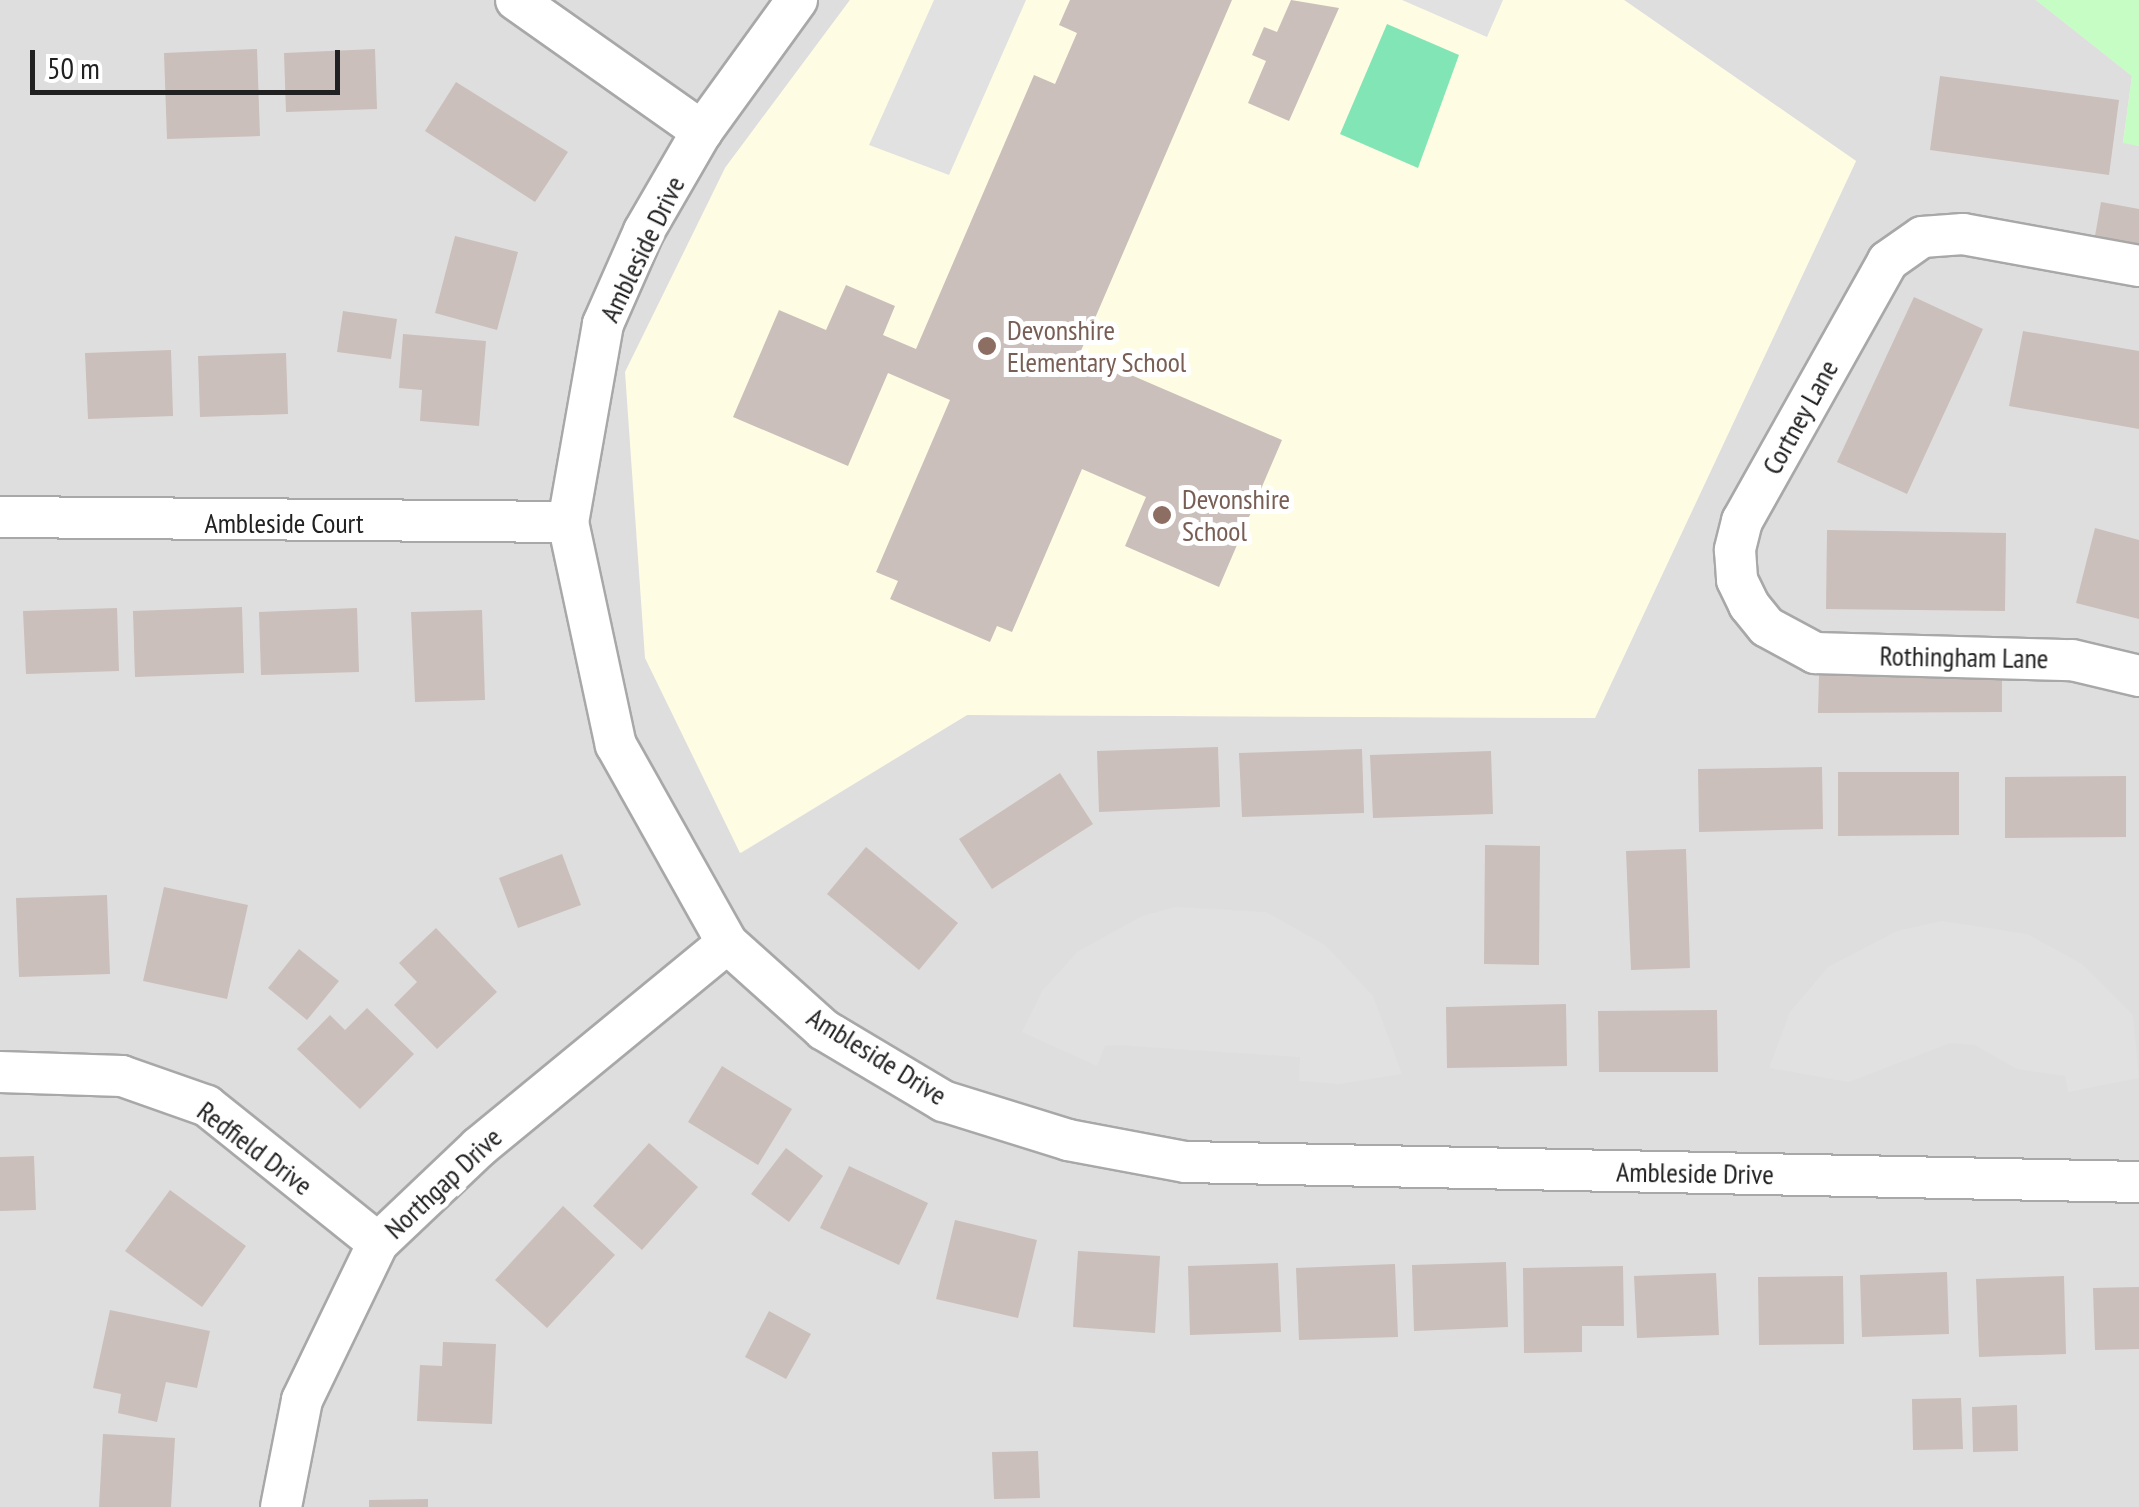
<!DOCTYPE html>
<html>
<head>
<meta charset="utf-8">
<style>
  body { margin:0 }
  #map { position:relative; width:2139px; height:1507px; overflow:hidden; background:#f2ede8; font-family:"PT Sans Narrow",sans-serif }
  div>[style] { position:absolute }
  .residential>* { inset:0; background:#dfdede }
  .education>* { inset:0; background:#fffce4 }
  .park>* { inset:0; background:#c5fdc4 }
  .pitch>* { inset:0; background:#82e5b5 }
  .parking>* { inset:0; background:#e1e1e1 }
  .building>* { inset:0; background:#cabfba }
  .roads { filter:drop-shadow(2px 0 #a8a8a8) drop-shadow(-2px 0 #a8a8a8) drop-shadow(0 2px #a8a8a8) drop-shadow(0 -2px #a8a8a8) }
  .minor>* { height:40px; margin:-20px; padding:0 20px; transform-origin:20px; border-radius:20px; background:#fff }
  .dots>* { width:28px; height:28px; translate:-50% -50%; box-sizing:border-box; border:5px solid #fff; border-radius:50% }
  span { translate:-50% -50%; white-space:nowrap; text-align:center; line-height:1.15; -webkit-text-stroke:10px #fff; paint-order:stroke }
  .street-label { font-size:28px; color:#212121 }
  .education-label { font-size:28px; color:#785e54 }
  .left { translate:0 -50%; text-align:left }
  .scale { position:absolute; left:30px; top:50px; width:310px; height:45px; box-sizing:border-box; border:5px solid #212121; border-top:0; padding-left:12px; font-size:30px; line-height:35px; white-space:nowrap; color:#212121; -webkit-text-stroke:8px #fff; paint-order:stroke }
</style>
</head>
<body>
<div id="map">
  <div class="residential">
    <div style="clip-path:polygon(0 0,850px 0,725px 168px,741px 853px,967px 715px,1595px 718px,1856px 161px,1624px 0,2036px 0,2132px 76px,2123px 142px,2139px 146px,2139px 1507px,0 1507px)"></div>
  </div>
  <div class="education">
    <div style="clip-path:polygon(850px 0,1624px 0,1856px 161px,1595px 718px,967px 715px,740px 853px,645px 658px,625px 372px,725px 168px)"></div>
  </div>
  <div class="park">
    <div style="clip-path:polygon(2036px 0,2139px 0,2139px 146px,2123px 143px,2132px 76px)"></div>
  </div>
  <div class="pitch">
    <div style="clip-path:polygon(1387px 24px,1459px 55px,1418px 168px,1340px 134px)"></div>
  </div>
  <div class="parking">
    <div style="clip-path:polygon(934px 0,1026px 0,949px 175px,869px 145px)"></div>
    <div style="clip-path:polygon(1402px 0,1503px 0,1487px 37px)"></div>
    <div style="clip-path:polygon(1175px 907px,1266px 912px,1325px 945px,1373px 996px,1402px 1074px,1339px 1084px,1299px 1081px,1300px 1057px,1115px 1045px,1105px 1046px,1097px 1066px,1022px 1032px,1042px 991px,1077px 952px,1142px 916px)"></div>
    <div style="clip-path:polygon(1942px 921px,2027px 934px,2082px 964px,2133px 1015px,2139px 1078px,2068px 1092px,2065px 1076px,2017px 1069px,1975px 1045px,1950px 1043px,1849px 1082px,1769px 1068px,1790px 1012px,1828px 967px,1897px 931px)"></div>
  </div>
  <div class="building">
    <div style="clip-path:polygon(1070px 0,1232px 0,1080px 353px,1282px 440px,1219px 587px,1125px 546px,1146px 497px,1082px 469px,1012px 632px,997px 626px,990px 642px,890px 599px,898px 581px,876px 572px,950px 400px,888px 373px,848px 466px,733px 417px,779px 310px,826px 330px,846px 285px,895px 306px,883px 335px,916px 349px,1034px 75px,1055px 84px,1077px 33px,1059px 25px)"></div>
    <div style="clip-path:polygon(1291px 0,1339px 8px,1289px 121px,1248px 103px,1266px 61px,1252px 55px,1264px 27px,1277px 32px)"></div>
    <div style="clip-path:polygon(257px 49px,260px 136px,167px 139px,164px 53px)"></div>
    <div style="clip-path:polygon(375px 49px,377px 109px,286px 112px,284px 53px)"></div>
    <div style="clip-path:polygon(1940px 76px,2119px 100px,2109px 175px,1930px 150px)"></div>
    <div style="clip-path:polygon(456px 82px,568px 152px,535px 202px,425px 131px)"></div>
    <div style="clip-path:polygon(2101px 202px,2139px 209px,2139px 244px,2095px 236px)"></div>
    <div style="clip-path:polygon(455px 236px,518px 252px,497px 330px,435px 313px)"></div>
    <div style="clip-path:polygon(1914px 297px,1983px 329px,1907px 494px,1837px 462px)"></div>
    <div style="clip-path:polygon(343px 311px,397px 319px,391px 359px,337px 352px)"></div>
    <div style="clip-path:polygon(2023px 331px,2139px 351px,2139px 429px,2009px 406px)"></div>
    <div style="clip-path:polygon(403px 334px,486px 341px,479px 426px,420px 421px,422px 390px,399px 388px)"></div>
    <div style="clip-path:polygon(171px 350px,173px 416px,88px 419px,85px 353px)"></div>
    <div style="clip-path:polygon(286px 353px,288px 414px,200px 417px,198px 356px)"></div>
    <div style="clip-path:polygon(2095px 528px,2139px 540px,2139px 619px,2076px 603px)"></div>
    <div style="clip-path:polygon(1827px 530px,2006px 533px,2005px 611px,1826px 609px)"></div>
    <div style="clip-path:polygon(242px 607px,244px 673px,135px 677px,133px 611px)"></div>
    <div style="clip-path:polygon(117px 608px,119px 671px,26px 674px,23px 611px)"></div>
    <div style="clip-path:polygon(357px 608px,359px 672px,261px 675px,259px 612px)"></div>
    <div style="clip-path:polygon(482px 610px,485px 700px,415px 702px,411px 612px)"></div>
    <div style="clip-path:polygon(1819px 675px,2002px 675px,2002px 712px,1818px 713px)"></div>
    <div style="clip-path:polygon(1218px 747px,1220px 807px,1099px 812px,1097px 751px)"></div>
    <div style="clip-path:polygon(1362px 749px,1364px 813px,1242px 817px,1239px 753px)"></div>
    <div style="clip-path:polygon(1491px 751px,1493px 814px,1373px 818px,1370px 755px)"></div>
    <div style="clip-path:polygon(1822px 767px,1823px 829px,1699px 832px,1698px 769px)"></div>
    <div style="clip-path:polygon(1838px 772px,1959px 772px,1959px 835px,1838px 836px)"></div>
    <div style="clip-path:polygon(1060px 773px,1093px 824px,992px 889px,959px 839px)"></div>
    <div style="clip-path:polygon(2126px 776px,2126px 837px,2005px 838px,2005px 777px)"></div>
    <div style="clip-path:polygon(1485px 845px,1540px 846px,1539px 965px,1484px 964px)"></div>
    <div style="clip-path:polygon(866px 847px,958px 923px,919px 970px,827px 894px)"></div>
    <div style="clip-path:polygon(1686px 849px,1690px 968px,1631px 970px,1626px 851px)"></div>
    <div style="clip-path:polygon(562px 854px,581px 905px,518px 928px,499px 878px)"></div>
    <div style="clip-path:polygon(164px 887px,248px 905px,227px 999px,143px 981px)"></div>
    <div style="clip-path:polygon(107px 895px,110px 974px,19px 977px,16px 898px)"></div>
    <div style="clip-path:polygon(436px 928px,497px 992px,437px 1049px,394px 1005px,417px 982px,399px 963px)"></div>
    <div style="clip-path:polygon(299px 949px,339px 981px,307px 1020px,268px 988px)"></div>
    <div style="clip-path:polygon(1566px 1004px,1567px 1066px,1447px 1068px,1446px 1007px)"></div>
    <div style="clip-path:polygon(367px 1008px,414px 1054px,360px 1109px,297px 1049px,330px 1015px,345px 1030px)"></div>
    <div style="clip-path:polygon(1717px 1010px,1718px 1072px,1599px 1072px,1598px 1011px)"></div>
    <div style="clip-path:polygon(722px 1066px,792px 1109px,758px 1165px,688px 1122px)"></div>
    <div style="clip-path:polygon(649px 1143px,698px 1187px,642px 1250px,593px 1206px)"></div>
    <div style="clip-path:polygon(786px 1148px,823px 1176px,789px 1222px,751px 1194px)"></div>
    <div style="clip-path:polygon(34px 1156px,36px 1210px,0 1211px,0 1157px)"></div>
    <div style="clip-path:polygon(849px 1166px,928px 1203px,899px 1265px,820px 1228px)"></div>
    <div style="clip-path:polygon(170px 1190px,246px 1246px,202px 1307px,125px 1251px)"></div>
    <div style="clip-path:polygon(563px 1206px,615px 1255px,547px 1328px,495px 1280px)"></div>
    <div style="clip-path:polygon(955px 1220px,1037px 1240px,1018px 1318px,936px 1299px)"></div>
    <div style="clip-path:polygon(1078px 1251px,1160px 1256px,1155px 1333px,1073px 1327px)"></div>
    <div style="clip-path:polygon(1506px 1262px,1508px 1327px,1414px 1331px,1412px 1265px)"></div>
    <div style="clip-path:polygon(1278px 1263px,1281px 1332px,1190px 1335px,1188px 1266px)"></div>
    <div style="clip-path:polygon(1395px 1264px,1398px 1337px,1299px 1340px,1296px 1268px)"></div>
    <div style="clip-path:polygon(1623px 1266px,1624px 1326px,1582px 1326px,1582px 1352px,1524px 1353px,1523px 1268px)"></div>
    <div style="clip-path:polygon(1947px 1272px,1949px 1334px,1862px 1337px,1860px 1275px)"></div>
    <div style="clip-path:polygon(1716px 1273px,1719px 1335px,1637px 1338px,1634px 1276px)"></div>
    <div style="clip-path:polygon(1843px 1276px,1844px 1344px,1759px 1345px,1758px 1277px)"></div>
    <div style="clip-path:polygon(2064px 1276px,2066px 1354px,1979px 1357px,1976px 1279px)"></div>
    <div style="clip-path:polygon(2139px 1287px,2139px 1349px,2095px 1350px,2093px 1288px)"></div>
    <div style="clip-path:polygon(110px 1310px,210px 1331px,197px 1388px,166px 1382px,157px 1422px,118px 1413px,121px 1394px,93px 1388px)"></div>
    <div style="clip-path:polygon(769px 1311px,811px 1334px,786px 1379px,745px 1357px)"></div>
    <div style="clip-path:polygon(443px 1342px,496px 1344px,492px 1424px,417px 1421px,420px 1365px,442px 1366px)"></div>
    <div style="clip-path:polygon(1961px 1398px,1963px 1449px,1913px 1450px,1912px 1399px)"></div>
    <div style="clip-path:polygon(2017px 1405px,2018px 1451px,1973px 1452px,1972px 1407px)"></div>
    <div style="clip-path:polygon(103px 1434px,175px 1438px,171px 1507px,99px 1507px)"></div>
    <div style="clip-path:polygon(1038px 1451px,1040px 1498px,994px 1499px,992px 1452px)"></div>
    <div style="clip-path:polygon(428px 1499px,428px 1507px,369px 1507px,369px 1500px)"></div>
  </div>
  <div class="roads">
    <div class="minor">
      <div style="left:516px;top:0;width:228px;rotate:35.2deg"></div>
      <div style="left:797px;top:0;width:162px;rotate:125.9deg"></div>
      <div style="left:702px;top:131px;width:116px;rotate:120.1deg"></div>
      <div style="left:644px;top:231px;width:102px;rotate:113.8deg"></div>
      <div style="left:603px;top:324px;width:201px;rotate:100deg"></div>
      <div style="left:568px;top:522px;width:228px;rotate:77.9deg"></div>
      <div style="left:616px;top:745px;width:227px;rotate:60.7deg"></div>
      <div style="left:727px;top:943px;width:130px;rotate:41.9deg"></div>
      <div style="left:824px;top:1030px;width:139px;rotate:30.8deg"></div>
      <div style="left:943px;top:1101px;width:131px;rotate:17.3deg"></div>
      <div style="left:1068px;top:1140px;width:120px;rotate:10.6deg"></div>
      <div style="left:1186px;top:1162px;width:953px;rotate:1.2deg"></div>
      <div style="left:2139px;top:266px;width:179px;rotate:-169.7deg"></div>
      <div style="left:1963px;top:234px;width:41px;rotate:175.8deg"></div>
      <div style="left:1922px;top:237px;width:42px;rotate:144.8deg"></div>
      <div style="left:1888px;top:261px;width:298px;rotate:119.3deg"></div>
      <div style="left:1742px;top:521px;width:30px;rotate:104deg"></div>
      <div style="left:1735px;top:550px;width:30px;rotate:86deg"></div>
      <div style="left:1737px;top:580px;width:28px;rotate:64deg"></div>
      <div style="left:1749px;top:605px;width:28px;rotate:51deg"></div>
      <div style="left:1767px;top:627px;width:55px;rotate:28.4deg"></div>
      <div style="left:1815px;top:653px;width:257px;rotate:1.6deg"></div>
      <div style="left:2072px;top:660px;width:69px;rotate:13.4deg"></div>
      <div style="left:0;top:517px;width:568px;rotate:0.5deg"></div>
      <div style="left:0;top:1072px;width:122px;rotate:1.9deg"></div>
      <div style="left:122px;top:1076px;width:90px;rotate:19.4deg"></div>
      <div style="left:207px;top:1106px;width:219px;rotate:38.7deg"></div>
      <div style="left:281px;top:1507px;width:109px;rotate:-78.9deg"></div>
      <div style="left:302px;top:1400px;width:174px;rotate:-64.2deg"></div>
      <div style="left:378px;top:1243px;width:139px;rotate:-43.5deg"></div>
      <div style="left:479px;top:1147px;width:321px;rotate:-39.4deg"></div>
    </div>
  </div>
  <div class="dots">
    <div style="left:987px;top:346px;background:#8d6e63"></div>
    <div style="left:1162px;top:515px;background:#8d6e63"></div>
  </div>
  <div class="street-label">
    <span style="left:642px;top:249px;rotate:-64deg">Ambleside Drive</span>
    <span style="left:1800px;top:417px;rotate:-61deg">Cortney Lane</span>
    <span style="left:284px;top:523px">Ambleside Court</span>
    <span style="left:1964px;top:657px;rotate:1deg">Rothingham Lane</span>
    <span style="left:877px;top:1056px;rotate:32deg">Ambleside Drive</span>
    <span style="left:255px;top:1148px;rotate:37deg">Redfield Drive</span>
    <span style="left:1695px;top:1173px;rotate:1deg">Ambleside Drive</span>
    <span style="left:443px;top:1183px;rotate:-43deg">Northgap Drive</span>
  </div>
  <div class="education-label">
    <span class="left" style="left:1007px;top:346px">Devonshire<br>Elementary School</span>
    <span class="left" style="left:1182px;top:515px">Devonshire<br>School</span>
  </div>
  <div class="scale">50 m</div>
</div>
</body>
</html>
